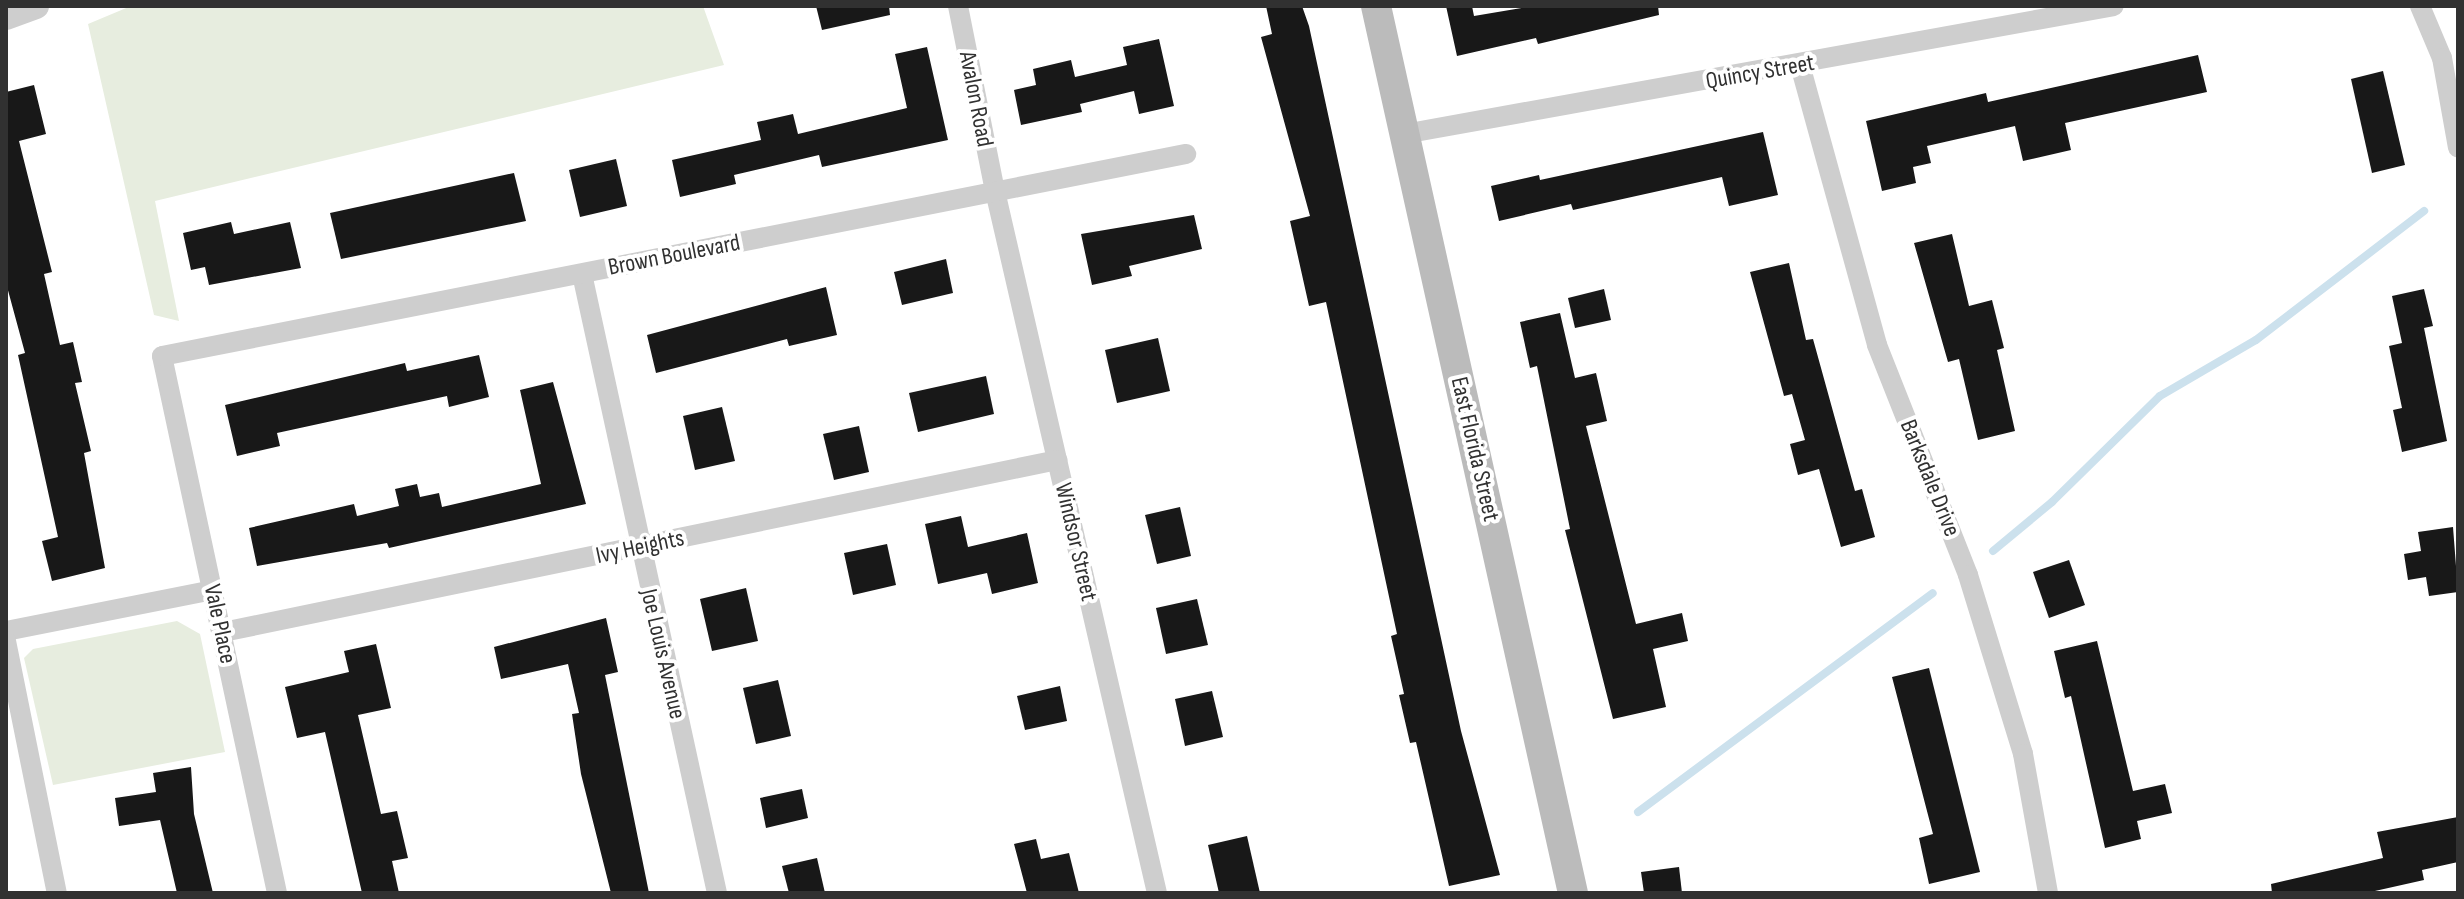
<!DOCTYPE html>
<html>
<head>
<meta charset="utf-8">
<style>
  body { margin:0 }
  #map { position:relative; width:2464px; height:899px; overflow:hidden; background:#fff; font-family:"Sofia Sans Condensed",sans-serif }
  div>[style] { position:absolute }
  .green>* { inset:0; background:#e7eddf }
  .stream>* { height:8px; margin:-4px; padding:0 4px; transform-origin:4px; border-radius:4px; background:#cce1ed }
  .building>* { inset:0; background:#181818 }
  .minor>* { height:20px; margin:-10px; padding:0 10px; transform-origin:10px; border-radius:10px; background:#cecece }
  .tertiary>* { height:26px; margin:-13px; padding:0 13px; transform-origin:13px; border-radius:13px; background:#cecece }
  .secondary>* { height:30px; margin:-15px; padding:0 15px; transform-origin:15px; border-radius:15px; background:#bbb }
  span { translate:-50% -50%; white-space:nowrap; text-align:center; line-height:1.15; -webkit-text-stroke:8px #fff; paint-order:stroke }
  .street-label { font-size:24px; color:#313131 }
  .frame { position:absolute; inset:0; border:8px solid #313131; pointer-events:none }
</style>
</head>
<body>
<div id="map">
  <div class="green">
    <div style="clip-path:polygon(131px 6px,703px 6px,724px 65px,155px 201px,179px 321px,154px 315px,88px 24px)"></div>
    <div style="clip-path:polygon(177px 621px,200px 634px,225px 752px,53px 785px,24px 658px,33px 649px)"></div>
  </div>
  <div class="stream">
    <div style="left:1993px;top:551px;width:77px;rotate:-39.7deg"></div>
    <div style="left:2052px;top:502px;width:151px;rotate:-44.5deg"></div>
    <div style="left:2160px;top:396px;width:111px;rotate:-30.3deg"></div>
    <div style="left:2256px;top:340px;width:212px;rotate:-37.5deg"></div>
    <div style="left:1638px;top:812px;width:367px;rotate:-36.6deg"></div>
  </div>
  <div class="building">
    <div style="clip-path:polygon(816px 6px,889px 6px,890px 15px,822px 30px)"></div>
    <div style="clip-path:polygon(1266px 6px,1302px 6px,1309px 26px,1461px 731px,1500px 875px,1449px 886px,1416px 742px,1410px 743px,1399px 695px,1404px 694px,1391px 636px,1397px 634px,1326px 302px,1309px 306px,1290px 221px,1310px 216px,1261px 37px,1272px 34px)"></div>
    <div style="clip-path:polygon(1446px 6px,1472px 6px,1474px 16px,1533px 6px,1658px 6px,1659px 15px,1538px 44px,1536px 38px,1457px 56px)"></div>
    <div style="clip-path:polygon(1159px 39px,1174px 106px,1139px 114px,1134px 91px,1080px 104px,1082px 112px,1021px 125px,1014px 90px,1036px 85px,1033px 69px,1071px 60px,1075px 77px,1127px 65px,1123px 47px)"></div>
    <div style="clip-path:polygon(927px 47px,948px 140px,822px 167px,819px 155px,734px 175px,736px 184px,680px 197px,672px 160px,761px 140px,757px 122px,793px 114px,798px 134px,907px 108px,895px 54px)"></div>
    <div style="clip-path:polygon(2198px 55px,2207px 92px,2065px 123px,2071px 150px,2023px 161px,2015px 126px,1927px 146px,1931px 163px,1913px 167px,1916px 183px,1882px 191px,1866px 121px,1986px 93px,1988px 102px)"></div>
    <div style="clip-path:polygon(2383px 71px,2405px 165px,2372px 173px,2351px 79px)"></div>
    <div style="clip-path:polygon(34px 85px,46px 134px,19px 141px,52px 272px,44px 274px,60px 345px,73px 342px,82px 382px,75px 383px,91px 451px,84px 453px,105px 568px,52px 581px,42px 541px,58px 537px,18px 355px,25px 353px,6px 283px,6px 92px)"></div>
    <div style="clip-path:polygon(1763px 132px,1778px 195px,1729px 206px,1722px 177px,1573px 210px,1571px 204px,1499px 221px,1491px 186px,1539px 175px,1540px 180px)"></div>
    <div style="clip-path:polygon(616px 159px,627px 206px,580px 217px,569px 170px)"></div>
    <div style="clip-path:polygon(514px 173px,526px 221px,341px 259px,330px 213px)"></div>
    <div style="clip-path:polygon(1194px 215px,1202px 249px,1129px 266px,1132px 276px,1092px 285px,1081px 234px)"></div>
    <div style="clip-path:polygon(231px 222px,234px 234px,290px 222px,301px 268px,209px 285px,205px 267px,191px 270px,183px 233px)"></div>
    <div style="clip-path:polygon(1952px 234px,1969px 306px,1992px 300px,2004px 348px,1997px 350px,2015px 431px,1978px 440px,1959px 359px,1948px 362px,1914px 243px)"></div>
    <div style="clip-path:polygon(946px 259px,953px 293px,902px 305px,894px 272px)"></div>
    <div style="clip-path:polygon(1789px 263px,1806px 340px,1813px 339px,1855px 491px,1862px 489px,1875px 537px,1841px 547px,1819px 469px,1798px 475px,1790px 444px,1805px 440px,1792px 394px,1784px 396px,1750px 272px)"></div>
    <div style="clip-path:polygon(826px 287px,837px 335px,789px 346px,787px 339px,656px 373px,647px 335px)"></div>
    <div style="clip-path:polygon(1604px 289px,1611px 320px,1575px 328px,1568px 298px)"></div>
    <div style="clip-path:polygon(2424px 289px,2433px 326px,2424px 328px,2447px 441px,2402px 452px,2393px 410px,2402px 408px,2389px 346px,2402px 343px,2392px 296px)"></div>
    <div style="clip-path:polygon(1560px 313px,1575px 378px,1596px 373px,1607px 421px,1586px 426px,1636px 624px,1682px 613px,1688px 641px,1653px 649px,1666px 707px,1613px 719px,1565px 530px,1570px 529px,1537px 366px,1530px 368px,1520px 322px)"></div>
    <div style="clip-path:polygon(1158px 338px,1170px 391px,1117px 403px,1105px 350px)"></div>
    <div style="clip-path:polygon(479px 355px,489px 397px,449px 407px,447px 396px,277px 433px,280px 446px,237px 456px,225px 405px,405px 363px,407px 371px)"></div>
    <div style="clip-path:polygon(986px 376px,994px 414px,918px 432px,909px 393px)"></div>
    <div style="clip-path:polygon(553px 382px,586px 504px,389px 548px,387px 543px,257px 566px,249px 528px,354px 504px,357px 516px,399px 506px,395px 489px,417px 484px,420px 497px,439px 493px,442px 507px,541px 484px,520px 390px)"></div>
    <div style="clip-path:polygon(722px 407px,735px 461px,695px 470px,683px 416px)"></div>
    <div style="clip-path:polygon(859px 426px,869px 472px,834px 480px,823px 434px)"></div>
    <div style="clip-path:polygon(1180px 507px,1191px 556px,1157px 564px,1145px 515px)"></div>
    <div style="clip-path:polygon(961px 516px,968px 547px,1027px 533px,1038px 583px,992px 594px,987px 573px,938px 584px,925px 524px)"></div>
    <div style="clip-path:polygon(2453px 527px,2458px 592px,2429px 596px,2426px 577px,2408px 580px,2404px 554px,2421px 551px,2418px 532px)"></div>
    <div style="clip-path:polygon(887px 544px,896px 585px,853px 595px,844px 553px)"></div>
    <div style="clip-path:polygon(2069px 560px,2085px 605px,2049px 618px,2033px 572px)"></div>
    <div style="clip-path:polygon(746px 588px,758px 641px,712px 651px,700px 599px)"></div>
    <div style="clip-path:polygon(1197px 599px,1208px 645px,1166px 654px,1156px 608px)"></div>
    <div style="clip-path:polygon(606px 618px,618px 672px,605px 675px,649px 893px,611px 893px,581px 774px,572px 714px,579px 713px,568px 664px,501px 679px,494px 647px)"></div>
    <div style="clip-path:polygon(2097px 641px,2133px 791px,2165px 784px,2172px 813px,2137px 821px,2141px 839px,2105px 848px,2071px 696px,2065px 698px,2054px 651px)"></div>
    <div style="clip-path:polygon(376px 644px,391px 708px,358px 715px,381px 814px,397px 811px,408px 858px,392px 861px,399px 893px,362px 893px,325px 732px,297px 738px,285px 687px,349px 672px,344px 651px)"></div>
    <div style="clip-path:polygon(1929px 668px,1980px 872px,1929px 884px,1919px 838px,1933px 834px,1892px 677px)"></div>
    <div style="clip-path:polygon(778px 680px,791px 736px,756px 744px,743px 688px)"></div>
    <div style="clip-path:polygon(1060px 686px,1067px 721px,1025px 730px,1017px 696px)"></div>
    <div style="clip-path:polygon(1212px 691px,1223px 737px,1185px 746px,1175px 699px)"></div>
    <div style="clip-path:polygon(191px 767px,194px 814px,213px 893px,177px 893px,160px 820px,119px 826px,115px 798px,156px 792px,153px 773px)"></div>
    <div style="clip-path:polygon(802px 789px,808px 818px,766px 828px,760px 798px)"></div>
    <div style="clip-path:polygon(2458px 817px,2458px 862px,2422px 870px,2424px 880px,2366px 893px,2272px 893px,2271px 884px,2383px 858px,2377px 832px)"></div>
    <div style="clip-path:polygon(1247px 836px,1260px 893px,1219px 893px,1208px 845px)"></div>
    <div style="clip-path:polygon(1036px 839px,1041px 859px,1069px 853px,1079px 893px,1027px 893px,1014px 844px)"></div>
    <div style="clip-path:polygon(817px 858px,825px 893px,789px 893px,782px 866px)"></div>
    <div style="clip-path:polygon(1679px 867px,1682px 893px,1644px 893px,1641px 872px)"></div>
  </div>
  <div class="minor">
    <div style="left:958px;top:6px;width:189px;rotate:78.7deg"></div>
    <div style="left:995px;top:191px;width:720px;rotate:77.01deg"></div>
    <div style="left:2420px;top:6px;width:56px;rotate:67.1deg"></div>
    <div style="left:2442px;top:58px;width:91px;rotate:79.9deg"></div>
    <div style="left:1800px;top:65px;width:290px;rotate:74.6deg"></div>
    <div style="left:1877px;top:345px;width:247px;rotate:68.4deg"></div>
    <div style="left:1968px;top:575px;width:187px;rotate:72.9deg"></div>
    <div style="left:2023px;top:754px;width:141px;rotate:79.8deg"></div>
    <div style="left:1404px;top:134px;width:721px;rotate:-10.22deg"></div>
    <div style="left:582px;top:274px;width:634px;rotate:77.7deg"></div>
    <div style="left:6px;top:631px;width:211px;rotate:-11.2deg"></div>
    <div style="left:223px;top:632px;width:852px;rotate:-11.65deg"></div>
    <div style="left:6px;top:641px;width:257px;rotate:78.6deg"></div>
    <div style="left:277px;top:893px;width:549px;rotate:-102.09deg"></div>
    <div style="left:162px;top:356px;width:1044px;rotate:-11.16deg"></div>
  </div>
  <div class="tertiary">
    <div style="left:6px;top:17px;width:32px;rotate:-20deg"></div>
  </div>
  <div class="secondary">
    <div style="left:1376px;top:6px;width:909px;rotate:77.48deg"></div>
  </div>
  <div class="street-label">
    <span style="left:1760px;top:72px;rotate:-10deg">Quincy Street</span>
    <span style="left:976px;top:99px;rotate:79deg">Avalon Road</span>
    <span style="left:674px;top:255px;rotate:-11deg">Brown Boulevard</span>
    <span style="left:1475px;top:449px;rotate:77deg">East Florida Street</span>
    <span style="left:1930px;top:478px;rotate:68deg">Barksdale Drive</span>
    <span style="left:1076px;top:542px;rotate:77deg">Windsor Street</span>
    <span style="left:640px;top:547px;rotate:-12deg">Ivy Heights</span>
    <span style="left:220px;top:624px;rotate:78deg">Vale Place</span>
    <span style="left:663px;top:654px;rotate:77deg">Joe Louis Avenue</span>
  </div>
  <div class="frame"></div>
</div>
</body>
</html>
